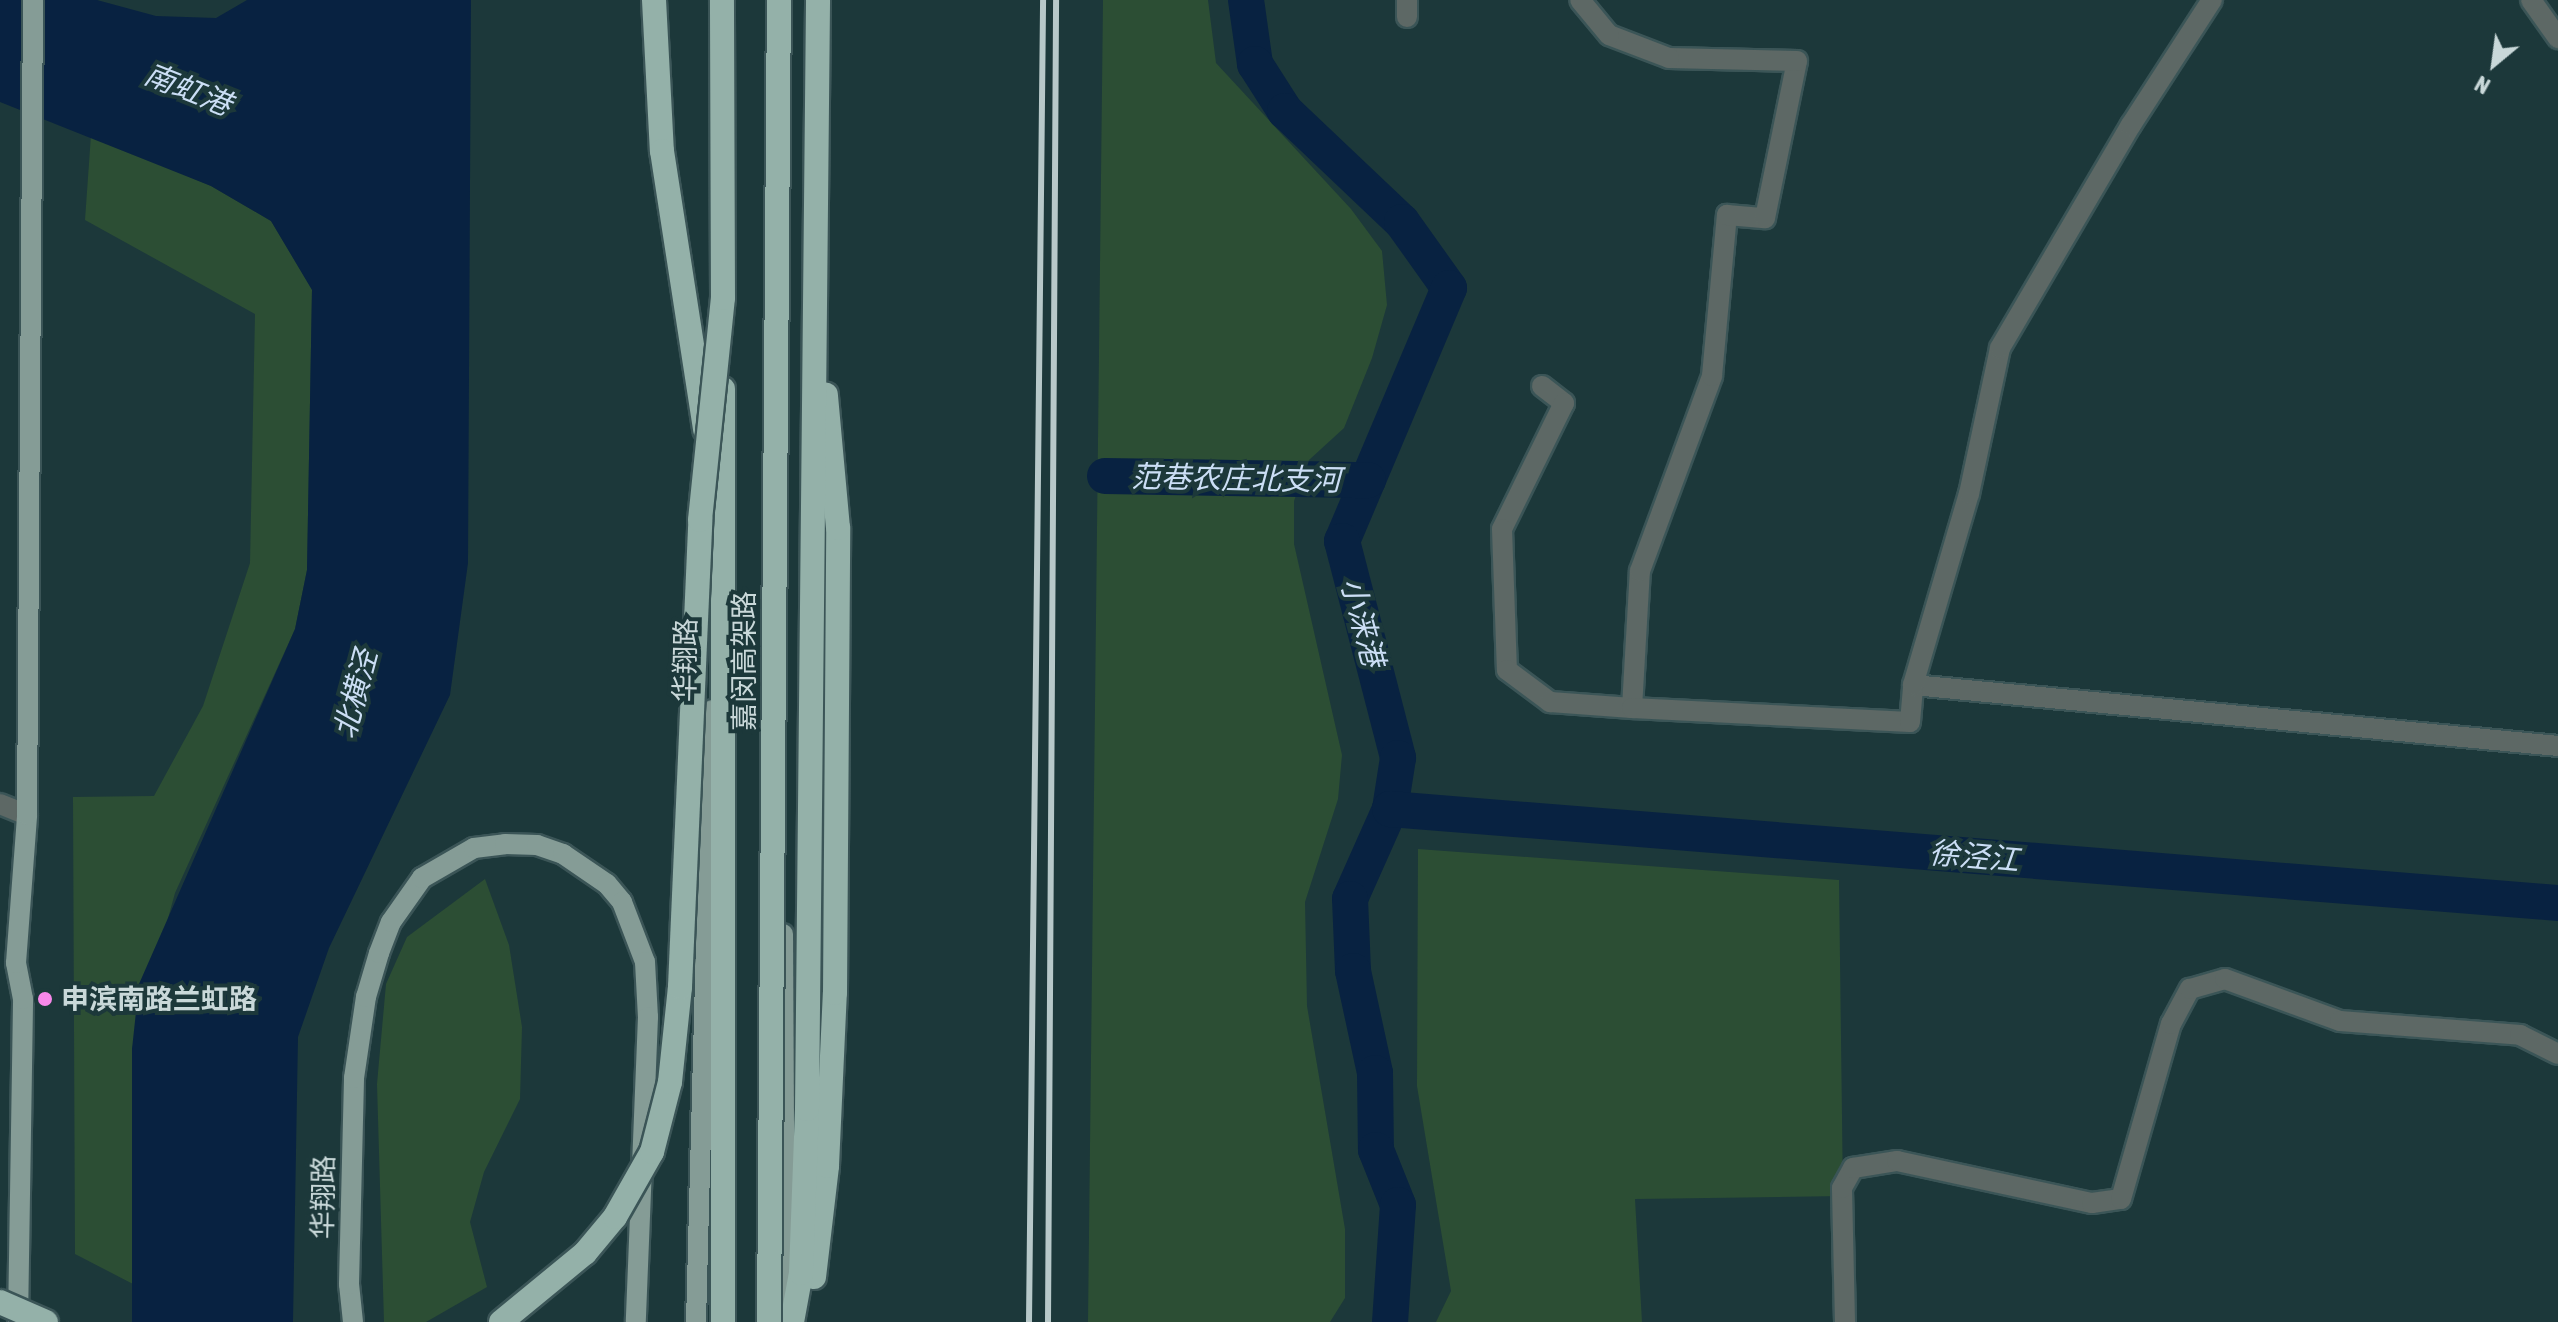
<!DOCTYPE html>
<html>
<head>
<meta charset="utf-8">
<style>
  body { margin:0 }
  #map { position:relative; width:2558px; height:1322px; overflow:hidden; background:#1c383a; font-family:"Asap Condensed","Noto Sans SC",sans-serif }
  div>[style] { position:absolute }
  .green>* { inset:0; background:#2c4e34 }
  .water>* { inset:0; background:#082241 }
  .river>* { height:36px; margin:-18px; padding:0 18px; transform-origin:18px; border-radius:18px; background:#082241 }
  .roads { filter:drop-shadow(2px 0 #3b5557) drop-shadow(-2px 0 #3b5557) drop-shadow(0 2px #3b5557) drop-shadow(0 -2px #3b5557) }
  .minor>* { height:20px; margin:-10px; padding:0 10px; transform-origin:10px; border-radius:10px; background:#5d6865 }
  .major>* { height:20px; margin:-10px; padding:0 10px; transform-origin:10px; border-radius:10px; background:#859c96 }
  .highway>* { height:24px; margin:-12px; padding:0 12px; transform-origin:12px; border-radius:12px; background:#94b1a9 }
  .rail>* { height:6px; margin:-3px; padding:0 3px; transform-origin:3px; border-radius:3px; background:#b7c8c9 }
  .bridges { filter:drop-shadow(2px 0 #3b5557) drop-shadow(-2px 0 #3b5557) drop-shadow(0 2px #3b5557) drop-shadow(0 -2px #3b5557) }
  .highway-bridge>* { height:24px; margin:-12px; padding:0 12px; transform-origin:12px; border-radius:12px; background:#94b1a9 }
  .dots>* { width:22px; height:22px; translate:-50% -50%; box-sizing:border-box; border:4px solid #1c383a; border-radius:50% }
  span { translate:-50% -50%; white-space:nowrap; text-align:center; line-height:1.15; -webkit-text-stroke:8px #1c383a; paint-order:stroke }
  .street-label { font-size:28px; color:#c9d8d9 }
  .poi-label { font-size:28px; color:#c9d8d9; font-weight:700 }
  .left { translate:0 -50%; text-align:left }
  .water-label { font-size:30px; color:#cbdef5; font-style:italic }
  .north { position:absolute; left:2454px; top:24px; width:80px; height:80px; -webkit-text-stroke:6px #1c383a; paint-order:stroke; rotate:209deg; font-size:22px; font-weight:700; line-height:32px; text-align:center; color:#c9d8d9 }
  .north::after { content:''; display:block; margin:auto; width:28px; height:36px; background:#c9d8d9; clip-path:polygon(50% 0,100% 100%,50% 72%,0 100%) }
</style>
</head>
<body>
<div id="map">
  <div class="green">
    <div style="clip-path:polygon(1103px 0,1208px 0,1216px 63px,1351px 209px,1382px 251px,1387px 305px,1372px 358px,1344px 428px,1309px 460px,1294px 501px,1294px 544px,1342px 755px,1338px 799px,1305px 902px,1307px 1006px,1345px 1229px,1345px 1298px,1330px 1322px,1088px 1322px)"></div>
    <div style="clip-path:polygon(91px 135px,211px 186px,271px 221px,312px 289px,307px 570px,295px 629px,175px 893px,132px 1049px,133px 1284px,75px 1254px,73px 797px,154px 796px,203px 706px,250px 563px,255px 314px,85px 220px)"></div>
    <div style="clip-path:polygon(1418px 849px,1839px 880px,1843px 1196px,1635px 1199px,1642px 1322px,1436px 1322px,1451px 1291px,1417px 1086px)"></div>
    <div style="clip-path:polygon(485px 879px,509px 945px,522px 1027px,520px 1099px,484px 1172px,470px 1222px,487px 1287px,426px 1322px,384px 1322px,377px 1084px,386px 984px,407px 937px)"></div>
  </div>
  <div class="water">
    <div style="clip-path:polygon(0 0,97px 0,156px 16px,216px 18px,247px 0,471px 0,468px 563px,450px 695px,329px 948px,298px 1037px,293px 1322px,132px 1322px,132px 1049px,139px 984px,295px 629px,307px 570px,312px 290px,271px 221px,211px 186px,0 102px)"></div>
  </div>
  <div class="river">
    <div style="left:1246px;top:0;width:65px;rotate:82deg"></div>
    <div style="left:1255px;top:64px;width:56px;rotate:57.4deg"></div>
    <div style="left:1285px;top:111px;width:161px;rotate:43.5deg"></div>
    <div style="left:1402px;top:222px;width:81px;rotate:54.5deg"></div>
    <div style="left:1449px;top:288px;width:275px;rotate:112.9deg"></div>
    <div style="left:1342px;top:541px;width:224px;rotate:75.5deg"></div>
    <div style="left:1398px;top:758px;width:52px;rotate:98.9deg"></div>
    <div style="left:1390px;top:809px;width:98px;rotate:114deg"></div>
    <div style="left:1350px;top:899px;width:72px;rotate:87.6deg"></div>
    <div style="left:1353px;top:971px;width:104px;rotate:77.8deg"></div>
    <div style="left:1375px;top:1073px;width:77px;rotate:89.3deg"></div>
    <div style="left:1376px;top:1150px;width:59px;rotate:68.2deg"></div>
    <div style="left:1398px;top:1205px;width:117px;rotate:93.9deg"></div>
    <div style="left:1105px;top:476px;width:263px;rotate:0.9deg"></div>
    <div style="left:1390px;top:809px;width:1172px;rotate:4.6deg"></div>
  </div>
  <div class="roads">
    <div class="minor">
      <div style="left:2531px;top:0;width:47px;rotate:54.6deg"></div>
      <div style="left:1407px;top:17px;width:17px;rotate:-90deg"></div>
      <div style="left:1542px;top:386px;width:28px;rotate:38deg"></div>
      <div style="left:1564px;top:403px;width:140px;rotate:116.2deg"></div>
      <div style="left:1502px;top:529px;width:141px;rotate:88deg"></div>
      <div style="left:1507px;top:670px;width:54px;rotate:36.7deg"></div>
      <div style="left:1550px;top:702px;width:82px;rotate:4.2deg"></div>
      <div style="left:1632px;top:708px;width:137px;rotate:-86.7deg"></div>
      <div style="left:1640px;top:571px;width:208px;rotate:-69.7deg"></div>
      <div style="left:1712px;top:376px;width:162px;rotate:-84.7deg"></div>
      <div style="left:1727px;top:215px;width:38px;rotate:5deg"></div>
      <div style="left:1765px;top:218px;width:160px;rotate:-78.5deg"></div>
      <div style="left:1797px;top:61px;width:128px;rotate:-178.7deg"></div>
      <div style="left:1669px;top:58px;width:64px;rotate:-159deg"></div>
      <div style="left:1609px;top:35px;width:45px;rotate:-129.6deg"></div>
      <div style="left:1913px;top:685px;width:648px;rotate:5.4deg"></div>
      <div style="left:1632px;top:708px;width:278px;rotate:2.9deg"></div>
      <div style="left:1910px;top:722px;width:37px;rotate:-85deg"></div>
      <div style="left:1913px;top:685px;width:199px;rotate:-73.7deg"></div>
      <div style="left:1969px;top:494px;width:149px;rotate:-78deg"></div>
      <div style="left:2000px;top:348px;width:259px;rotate:-59.6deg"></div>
      <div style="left:2131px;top:125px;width:149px;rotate:-57.1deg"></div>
      <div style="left:0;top:804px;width:29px;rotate:22deg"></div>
      <div style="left:1845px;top:1322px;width:134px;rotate:-91.3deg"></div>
      <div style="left:1842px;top:1188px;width:23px;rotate:-61deg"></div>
      <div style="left:1853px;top:1168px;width:45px;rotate:-9deg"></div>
      <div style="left:1897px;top:1161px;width:199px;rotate:12.2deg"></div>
      <div style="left:2092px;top:1203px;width:29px;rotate:-8deg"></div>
      <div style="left:2121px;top:1199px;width:182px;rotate:-74.1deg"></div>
      <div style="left:2171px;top:1024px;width:40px;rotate:-62deg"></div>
      <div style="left:2190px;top:989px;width:36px;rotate:-16deg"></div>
      <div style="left:2225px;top:979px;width:122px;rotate:20.1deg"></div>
      <div style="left:2340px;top:1021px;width:181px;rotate:4.4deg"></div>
      <div style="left:2520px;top:1035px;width:42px;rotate:26.6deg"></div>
    </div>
    <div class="major">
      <div style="left:783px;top:934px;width:384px;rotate:89.7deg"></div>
      <div style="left:18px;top:1322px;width:323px;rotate:-89.1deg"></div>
      <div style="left:23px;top:999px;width:37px;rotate:-101deg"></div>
      <div style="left:16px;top:963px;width:148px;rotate:-85.7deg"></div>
      <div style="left:27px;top:815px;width:815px;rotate:-89.58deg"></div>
      <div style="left:353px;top:1322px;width:38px;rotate:-96deg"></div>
      <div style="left:349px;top:1284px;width:206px;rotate:-88.6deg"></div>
      <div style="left:354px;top:1078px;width:82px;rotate:-81.6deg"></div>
      <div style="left:366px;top:997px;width:46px;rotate:-73.5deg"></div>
      <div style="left:379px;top:953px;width:33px;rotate:-69deg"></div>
      <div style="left:391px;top:922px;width:54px;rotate:-54.8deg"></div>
      <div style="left:422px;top:878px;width:60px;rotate:-30deg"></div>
      <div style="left:474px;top:848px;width:31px;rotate:-7deg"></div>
      <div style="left:505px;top:844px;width:32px;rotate:2deg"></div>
      <div style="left:537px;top:845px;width:28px;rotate:19deg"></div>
      <div style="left:563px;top:854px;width:53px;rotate:34.3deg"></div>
      <div style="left:607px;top:884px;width:23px;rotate:50deg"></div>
      <div style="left:622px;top:902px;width:64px;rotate:69deg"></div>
      <div style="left:645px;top:962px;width:55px;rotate:86.9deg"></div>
      <div style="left:648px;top:1017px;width:305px;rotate:92.3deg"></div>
      <div style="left:696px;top:1322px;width:612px;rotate:-88.5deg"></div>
    </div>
    <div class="highway">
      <div style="left:654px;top:0;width:151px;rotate:87deg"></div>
      <div style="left:662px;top:151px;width:282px;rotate:81.2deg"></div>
      <div style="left:814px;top:1277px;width:112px;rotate:-83.3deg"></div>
      <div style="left:827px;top:1166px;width:173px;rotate:-87.4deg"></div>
      <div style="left:835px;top:993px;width:465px;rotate:-89.6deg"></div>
      <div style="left:838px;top:528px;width:134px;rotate:-95.2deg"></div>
      <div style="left:723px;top:1322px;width:933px;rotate:-90deg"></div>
      <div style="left:792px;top:1322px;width:50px;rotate:-79.6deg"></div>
      <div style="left:801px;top:1273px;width:164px;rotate:-87.9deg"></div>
      <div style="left:807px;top:1109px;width:1109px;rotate:-89.43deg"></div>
    </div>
  </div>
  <div class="rail">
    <div style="left:1029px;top:1322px;width:1322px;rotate:-89.39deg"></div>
    <div style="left:1048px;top:1322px;width:1322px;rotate:-89.65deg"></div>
  </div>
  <div class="bridges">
    <div class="highway-bridge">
      <div style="left:0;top:1302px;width:50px;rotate:23.5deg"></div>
      <div style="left:501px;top:1322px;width:109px;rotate:-39.4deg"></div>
      <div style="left:585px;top:1253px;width:47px;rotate:-50.2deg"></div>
      <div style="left:615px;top:1217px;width:75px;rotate:-60.4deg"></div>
      <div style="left:652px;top:1152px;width:72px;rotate:-75.6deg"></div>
      <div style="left:670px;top:1082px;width:96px;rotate:-84deg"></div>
      <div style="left:680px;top:987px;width:467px;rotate:-87.5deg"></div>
      <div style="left:700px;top:520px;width:223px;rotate:-84.1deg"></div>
      <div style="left:723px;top:298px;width:298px;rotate:-90.2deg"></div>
      <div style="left:769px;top:1322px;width:1322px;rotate:-89.57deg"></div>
    </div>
  </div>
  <div class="dots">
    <div style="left:45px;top:999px;background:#f888ea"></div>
  </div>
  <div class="street-label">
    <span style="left:685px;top:660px;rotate:-89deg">华翔路</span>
    <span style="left:744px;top:661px;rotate:-90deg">嘉闵高架路</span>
    <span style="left:323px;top:1197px;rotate:-89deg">华翔路</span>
  </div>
  <div class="poi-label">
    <span class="left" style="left:61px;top:999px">申滨南路兰虹路</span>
  </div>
  <div class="water-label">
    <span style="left:188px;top:89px;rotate:22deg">南虹港</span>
    <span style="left:1236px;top:478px;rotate:1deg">范巷农庄北支河</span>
    <span style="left:1363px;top:622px;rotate:75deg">小涞港</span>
    <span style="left:355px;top:694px;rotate:-75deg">北横泾</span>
    <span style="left:1974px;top:856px;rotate:5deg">徐泾江</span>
  </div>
  <div class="north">N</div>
</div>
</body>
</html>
